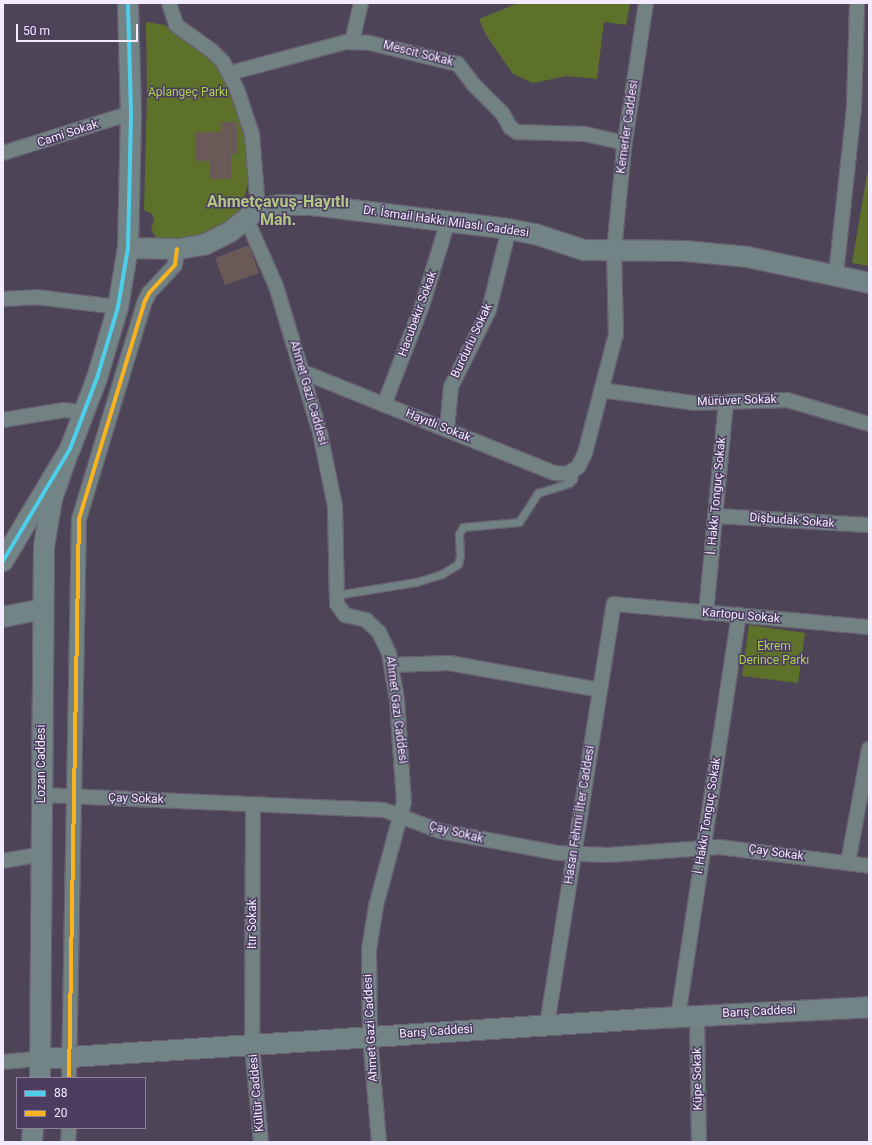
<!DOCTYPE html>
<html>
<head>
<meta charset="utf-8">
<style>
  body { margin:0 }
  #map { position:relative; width:872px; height:1145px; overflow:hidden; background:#4d4458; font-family:Roboto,sans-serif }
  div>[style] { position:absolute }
  .green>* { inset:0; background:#5e712a }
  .building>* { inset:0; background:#695a58 }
  .roads { filter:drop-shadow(1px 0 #686171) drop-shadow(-1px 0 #686171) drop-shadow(0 1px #686171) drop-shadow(0 -1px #686171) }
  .lane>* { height:7px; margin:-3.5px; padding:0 3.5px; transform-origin:3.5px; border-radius:3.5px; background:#728282 }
  .street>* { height:14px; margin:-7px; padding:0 7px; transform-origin:7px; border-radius:7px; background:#728282 }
  .secondary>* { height:20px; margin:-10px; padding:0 10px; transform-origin:10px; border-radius:10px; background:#738486 }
  .bus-1>* { height:4px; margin:-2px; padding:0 2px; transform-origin:2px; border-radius:2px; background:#4dcfeb }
  .bus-2>* { height:4px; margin:-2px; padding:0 2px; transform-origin:2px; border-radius:2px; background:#f9b220 }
  span { translate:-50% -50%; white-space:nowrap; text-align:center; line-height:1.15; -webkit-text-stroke:3px #4c3c60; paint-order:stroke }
  .street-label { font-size:12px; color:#f3ecfe }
  .park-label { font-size:12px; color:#add448 }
  .district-label { font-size:16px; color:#b1c980; font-weight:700 }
  .frame { position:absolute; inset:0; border:4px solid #f3ecfe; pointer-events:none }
  .legend { position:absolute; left:16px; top:1077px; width:130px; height:52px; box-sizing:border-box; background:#4c3c60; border:1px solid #8f829f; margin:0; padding:5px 7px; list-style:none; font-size:12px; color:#f3ecfe }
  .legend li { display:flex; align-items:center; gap:8px; height:20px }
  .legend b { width:20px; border:1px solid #8f829f }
  .scale { position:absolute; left:16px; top:24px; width:122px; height:18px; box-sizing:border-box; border:2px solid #f3ecfe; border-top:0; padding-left:5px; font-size:12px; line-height:14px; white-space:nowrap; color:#f3ecfe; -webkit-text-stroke:3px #4c3c60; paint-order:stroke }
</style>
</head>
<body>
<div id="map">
  <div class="green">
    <div style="clip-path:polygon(518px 3px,630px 3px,626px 25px,604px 22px,597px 79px,567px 76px,533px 83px,513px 74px,486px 35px,479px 19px)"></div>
    <div style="clip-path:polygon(evenodd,146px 22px,165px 25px,215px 63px,221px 70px,244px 118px,249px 181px,241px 210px,234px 220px,191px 240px,157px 239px,151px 230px,154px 221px,152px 214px,144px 210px,147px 92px,146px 22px,222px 122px,237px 122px,237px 154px,231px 154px,231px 179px,210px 179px,210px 161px,195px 161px,195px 132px,222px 132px,222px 122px)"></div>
    <div style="clip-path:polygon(869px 163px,869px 266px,852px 263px)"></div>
    <div style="clip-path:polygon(749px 625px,805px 633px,798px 683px,742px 676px)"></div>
  </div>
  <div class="building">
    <div style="clip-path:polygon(222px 122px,237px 122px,237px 154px,231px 154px,231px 179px,210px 179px,210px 161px,195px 161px,195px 132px,222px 132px)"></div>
    <div style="clip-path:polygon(249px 245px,259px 273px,225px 285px,215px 258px)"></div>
  </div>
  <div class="roads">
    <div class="lane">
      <div style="left:336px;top:595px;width:81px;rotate:-9.2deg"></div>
      <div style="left:416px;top:582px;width:27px;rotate:-17deg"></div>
      <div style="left:442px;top:574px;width:19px;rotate:-32deg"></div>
      <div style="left:458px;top:564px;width:9px;rotate:-77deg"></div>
      <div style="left:460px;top:555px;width:21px;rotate:-93deg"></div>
      <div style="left:459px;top:534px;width:8px;rotate:-60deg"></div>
      <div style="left:463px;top:527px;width:56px;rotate:-5.1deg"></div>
      <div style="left:519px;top:522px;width:35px;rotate:-57deg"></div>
      <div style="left:538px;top:493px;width:33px;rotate:-18deg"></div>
      <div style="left:569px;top:483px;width:6px;rotate:-45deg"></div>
      <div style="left:573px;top:479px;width:8px;rotate:-83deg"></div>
    </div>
    <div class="street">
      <div style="left:169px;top:3px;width:23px;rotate:72deg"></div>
      <div style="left:176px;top:25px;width:44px;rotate:35.8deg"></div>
      <div style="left:212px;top:51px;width:16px;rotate:45deg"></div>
      <div style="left:223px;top:62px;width:30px;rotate:63deg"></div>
      <div style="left:237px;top:89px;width:47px;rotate:71.6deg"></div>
      <div style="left:252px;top:134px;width:75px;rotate:85.4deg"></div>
      <div style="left:352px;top:42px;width:40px;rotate:-77deg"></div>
      <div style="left:230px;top:73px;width:120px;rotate:-15deg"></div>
      <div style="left:346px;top:42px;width:24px;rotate:2deg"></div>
      <div style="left:370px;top:43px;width:90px;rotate:13.4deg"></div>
      <div style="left:458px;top:64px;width:26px;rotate:53deg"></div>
      <div style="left:474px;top:85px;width:41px;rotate:45deg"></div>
      <div style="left:503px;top:114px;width:15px;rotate:62deg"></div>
      <div style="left:510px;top:127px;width:9px;rotate:36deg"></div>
      <div style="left:517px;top:132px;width:68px;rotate:1.7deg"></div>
      <div style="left:585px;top:134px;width:41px;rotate:12.7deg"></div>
      <div style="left:3px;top:153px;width:134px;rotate:-17.4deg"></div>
      <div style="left:246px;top:218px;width:74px;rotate:66.2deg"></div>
      <div style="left:276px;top:286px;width:153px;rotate:73.3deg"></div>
      <div style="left:320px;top:433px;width:75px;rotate:78.4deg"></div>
      <div style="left:335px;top:506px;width:98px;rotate:88.8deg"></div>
      <div style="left:337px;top:604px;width:14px;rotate:54deg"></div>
      <div style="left:345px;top:615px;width:22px;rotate:13deg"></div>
      <div style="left:366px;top:620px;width:18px;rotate:43deg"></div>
      <div style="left:379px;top:632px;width:23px;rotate:65deg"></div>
      <div style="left:389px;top:653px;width:48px;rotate:80.3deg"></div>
      <div style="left:397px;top:700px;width:102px;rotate:86.1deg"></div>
      <div style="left:404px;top:802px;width:108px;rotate:105.1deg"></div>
      <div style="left:376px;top:906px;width:45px;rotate:99deg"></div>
      <div style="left:369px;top:950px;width:87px;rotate:89.3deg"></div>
      <div style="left:370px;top:1037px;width:105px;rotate:85.1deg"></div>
      <div style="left:836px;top:274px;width:168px;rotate:-83.8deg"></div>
      <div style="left:854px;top:107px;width:104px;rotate:-88.3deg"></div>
      <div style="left:3px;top:299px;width:33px;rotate:-3deg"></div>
      <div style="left:36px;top:297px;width:83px;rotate:7deg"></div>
      <div style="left:303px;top:372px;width:271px;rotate:21.9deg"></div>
      <div style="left:554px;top:473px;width:13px;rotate:4deg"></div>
      <div style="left:567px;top:474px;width:13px;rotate:-32deg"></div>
      <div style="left:578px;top:467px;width:16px;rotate:-63deg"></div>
      <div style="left:585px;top:453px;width:123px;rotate:-75.4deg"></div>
      <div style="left:616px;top:334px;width:84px;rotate:-91.4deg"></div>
      <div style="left:614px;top:250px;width:102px;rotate:-84.4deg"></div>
      <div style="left:624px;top:148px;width:147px;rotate:-81.4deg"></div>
      <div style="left:601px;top:390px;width:93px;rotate:8deg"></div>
      <div style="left:693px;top:403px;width:94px;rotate:-1.8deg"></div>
      <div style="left:787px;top:400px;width:85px;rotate:16.3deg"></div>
      <div style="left:384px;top:405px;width:106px;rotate:-69deg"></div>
      <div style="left:422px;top:306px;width:89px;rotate:-73deg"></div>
      <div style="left:3px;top:420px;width:62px;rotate:-9.3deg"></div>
      <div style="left:64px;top:410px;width:20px;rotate:6deg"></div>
      <div style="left:447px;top:430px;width:43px;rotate:-84.7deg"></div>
      <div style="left:451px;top:387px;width:86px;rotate:-63.7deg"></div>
      <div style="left:489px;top:310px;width:83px;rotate:-76.1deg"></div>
      <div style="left:716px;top:516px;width:153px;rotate:3.4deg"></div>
      <div style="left:706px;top:613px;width:211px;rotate:-84.6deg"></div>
      <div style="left:392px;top:665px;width:57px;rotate:-2deg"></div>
      <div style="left:449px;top:663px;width:153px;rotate:10.1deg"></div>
      <div style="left:42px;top:795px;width:342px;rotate:2.5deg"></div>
      <div style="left:384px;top:810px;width:60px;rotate:20.6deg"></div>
      <div style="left:440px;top:831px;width:121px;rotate:10.5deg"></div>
      <div style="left:559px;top:853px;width:49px;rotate:2.3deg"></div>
      <div style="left:608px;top:855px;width:111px;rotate:-4.1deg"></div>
      <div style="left:719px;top:847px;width:151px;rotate:7.2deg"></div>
      <div style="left:253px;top:804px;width:241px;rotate:90.2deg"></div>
      <div style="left:252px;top:1045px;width:97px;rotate:84.7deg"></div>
      <div style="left:3px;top:861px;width:40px;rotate:-10deg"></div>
      <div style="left:848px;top:863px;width:116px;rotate:-79.6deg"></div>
      <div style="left:697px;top:1016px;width:126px;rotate:89.1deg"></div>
      <div style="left:678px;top:1017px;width:407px;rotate:-81.4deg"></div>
      <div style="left:547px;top:1025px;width:426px;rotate:-81deg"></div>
      <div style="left:614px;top:604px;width:256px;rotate:5.2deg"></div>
      <div style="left:3px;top:1062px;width:38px;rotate:-5deg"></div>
      <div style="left:69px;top:1078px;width:559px;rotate:-88.98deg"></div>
      <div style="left:79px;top:519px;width:228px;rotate:-73.2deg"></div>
      <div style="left:145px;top:301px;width:9px;rotate:-63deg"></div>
      <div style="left:149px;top:293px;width:38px;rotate:-47deg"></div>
      <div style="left:175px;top:265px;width:16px;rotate:-83deg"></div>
      <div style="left:68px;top:1142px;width:14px;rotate:-86deg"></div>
    </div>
    <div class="secondary">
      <div style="left:128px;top:248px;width:51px;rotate:1.1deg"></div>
      <div style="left:179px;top:249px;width:27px;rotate:-10deg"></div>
      <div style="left:206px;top:244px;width:27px;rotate:-27deg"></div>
      <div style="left:230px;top:232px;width:36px;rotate:-39deg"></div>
      <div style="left:258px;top:209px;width:22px;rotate:-10deg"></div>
      <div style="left:280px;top:205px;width:32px"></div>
      <div style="left:312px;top:205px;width:192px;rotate:6.9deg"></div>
      <div style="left:503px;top:228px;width:33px;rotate:11deg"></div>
      <div style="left:535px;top:234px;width:52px;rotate:18.1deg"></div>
      <div style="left:584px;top:250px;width:101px;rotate:0.6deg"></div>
      <div style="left:685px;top:251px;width:63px;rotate:5.4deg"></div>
      <div style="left:748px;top:257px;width:124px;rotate:12.1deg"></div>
      <div style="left:3px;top:561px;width:131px;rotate:-59.1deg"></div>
      <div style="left:70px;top:449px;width:76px;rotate:-69.2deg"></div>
      <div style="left:97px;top:378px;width:74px;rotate:-73.5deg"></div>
      <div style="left:118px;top:307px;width:60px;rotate:-80.4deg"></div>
      <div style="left:128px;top:248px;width:135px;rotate:-88.7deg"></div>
      <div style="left:131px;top:113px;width:110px;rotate:-91.6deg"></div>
      <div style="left:3px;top:617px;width:41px;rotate:-11.3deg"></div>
      <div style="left:41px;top:1059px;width:603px;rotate:-3.8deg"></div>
      <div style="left:643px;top:1019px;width:226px;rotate:-3deg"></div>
      <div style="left:40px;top:1078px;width:532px;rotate:-89.57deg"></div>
      <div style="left:44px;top:546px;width:48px;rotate:-80.3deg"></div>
      <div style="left:52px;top:499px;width:49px;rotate:-70.8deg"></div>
      <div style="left:32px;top:1142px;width:14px;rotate:-86deg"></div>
    </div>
  </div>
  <div class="bus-1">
    <div style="left:3px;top:561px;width:131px;rotate:-59.1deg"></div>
    <div style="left:70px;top:449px;width:76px;rotate:-69.2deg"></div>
    <div style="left:97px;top:378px;width:74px;rotate:-73.5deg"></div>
    <div style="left:118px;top:307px;width:60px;rotate:-80.4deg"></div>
    <div style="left:128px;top:248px;width:135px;rotate:-88.7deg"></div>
    <div style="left:131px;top:113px;width:110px;rotate:-91.6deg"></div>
  </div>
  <div class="bus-2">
    <div style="left:69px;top:1078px;width:559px;rotate:-88.98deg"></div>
    <div style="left:79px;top:519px;width:228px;rotate:-73.2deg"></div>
    <div style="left:145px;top:301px;width:9px;rotate:-63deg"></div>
    <div style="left:149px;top:293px;width:38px;rotate:-47deg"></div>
    <div style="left:175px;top:265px;width:16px;rotate:-83deg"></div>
  </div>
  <div class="street-label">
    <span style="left:418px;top:54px;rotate:14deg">Mescit Sokak</span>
    <span style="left:628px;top:127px;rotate:-82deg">Kemerler Caddesi</span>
    <span style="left:68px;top:134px;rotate:-18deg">Cami Sokak</span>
    <span style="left:446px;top:222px;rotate:8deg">Dr. İsmail Hakkı Milaslı Caddesi</span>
    <span style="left:418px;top:314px;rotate:-70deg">Hacubekir Sokak</span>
    <span style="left:472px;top:341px;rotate:-65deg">Burdurlu Sokak</span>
    <span style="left:308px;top:393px;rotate:74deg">Ahmet Gazi Caddesi</span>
    <span style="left:737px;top:401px;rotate:-2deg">Mürüver Sokak</span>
    <span style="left:438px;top:426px;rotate:22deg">Hayıtlı Sokak</span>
    <span style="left:717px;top:496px;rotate:-85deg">İ. Hakkı Tonguç Sokak</span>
    <span style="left:792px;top:521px;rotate:4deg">Dişbudak Sokak</span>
    <span style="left:741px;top:616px;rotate:5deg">Kartopu Sokak</span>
    <span style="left:396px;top:710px;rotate:83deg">Ahmet Gazi Caddesi</span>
    <span style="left:42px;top:764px;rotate:-90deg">Lozan Caddesi</span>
    <span style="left:136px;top:799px;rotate:2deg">Çay Sokak</span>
    <span style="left:580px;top:815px;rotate:-81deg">Hasan Fehmi İlter Caddesi</span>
    <span style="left:708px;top:816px;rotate:-81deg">İ. Hakkı Tonguç Sokak</span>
    <span style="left:456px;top:833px;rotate:14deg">Çay Sokak</span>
    <span style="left:776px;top:853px;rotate:8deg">Çay Sokak</span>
    <span style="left:253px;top:924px;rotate:-90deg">Itır Sokak</span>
    <span style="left:759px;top:1012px;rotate:-3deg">Barış Caddesi</span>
    <span style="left:371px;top:1028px;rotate:-93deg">Ahmet Gazi Caddesi</span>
    <span style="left:436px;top:1032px;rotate:-4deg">Barış Caddesi</span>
    <span style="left:698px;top:1079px;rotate:-91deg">Küpe Sokak</span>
    <span style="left:257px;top:1093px;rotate:-95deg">Kültür Caddesi</span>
  </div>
  <div class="park-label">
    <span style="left:188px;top:93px">Aplangeç Parkı</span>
    <span style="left:774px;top:654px">Ekrem<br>Derince Parkı</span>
  </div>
  <div class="district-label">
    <span style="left:278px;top:211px">Ahmetçavuş-Hayıtlı<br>Mah.</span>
  </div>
  <div class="frame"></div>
  <ul class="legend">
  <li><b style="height:5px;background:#4dcfeb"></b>88</li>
  <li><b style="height:5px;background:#f9b220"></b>20</li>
  </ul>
  <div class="scale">50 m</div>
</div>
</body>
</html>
